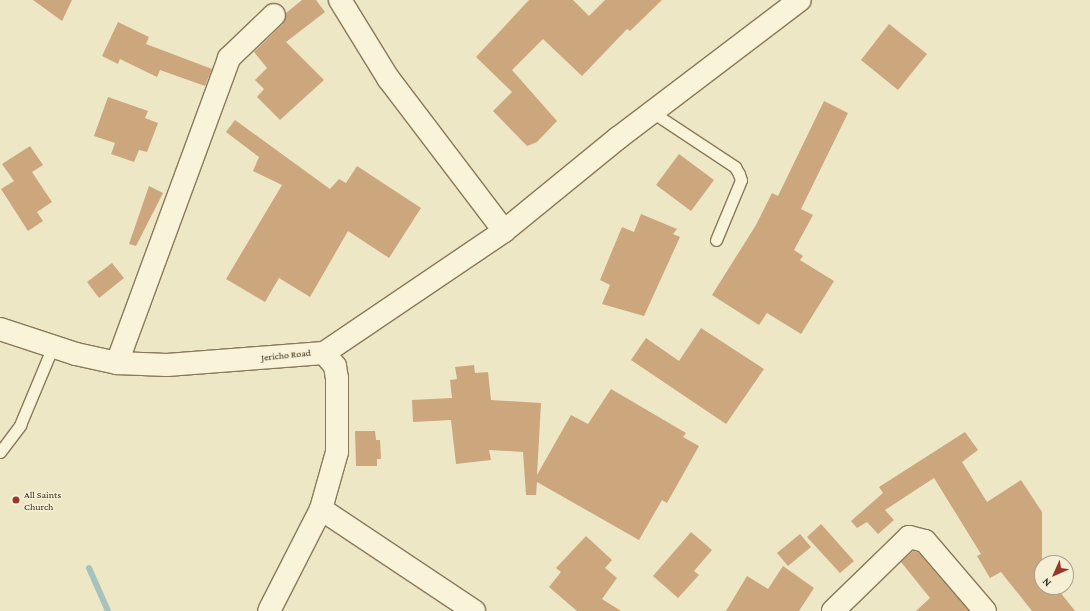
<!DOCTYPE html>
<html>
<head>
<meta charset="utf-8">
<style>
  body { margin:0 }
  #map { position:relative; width:1090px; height:611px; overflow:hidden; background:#eee7c6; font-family:"Crimson Pro",serif }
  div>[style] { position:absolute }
  .stream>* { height:6px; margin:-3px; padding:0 3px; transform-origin:3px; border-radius:3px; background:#a7c2bd }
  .building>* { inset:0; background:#cca67c }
  .roads { filter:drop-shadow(1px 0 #89795b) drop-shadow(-1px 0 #89795b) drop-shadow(0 1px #89795b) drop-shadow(0 -1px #89795b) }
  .service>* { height:11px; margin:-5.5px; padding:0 5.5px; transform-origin:5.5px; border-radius:5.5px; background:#f9f3d9 }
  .minor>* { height:22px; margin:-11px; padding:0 11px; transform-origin:11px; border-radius:11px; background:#f9f3d9 }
  .tertiary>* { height:22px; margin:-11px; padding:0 11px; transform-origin:11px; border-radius:11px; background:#f9f3d9 }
  .dots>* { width:11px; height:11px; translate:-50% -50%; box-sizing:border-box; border:2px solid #f5f0d5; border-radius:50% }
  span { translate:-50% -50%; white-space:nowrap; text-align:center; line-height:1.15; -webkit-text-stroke:3px #f5f0d5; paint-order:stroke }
  .street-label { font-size:10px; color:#3a2f1f }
  .poi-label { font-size:10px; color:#3a2f1f }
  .left { translate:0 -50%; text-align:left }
  .north { position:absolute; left:1034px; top:555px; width:40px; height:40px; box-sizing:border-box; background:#f5f0d5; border:1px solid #aaa38c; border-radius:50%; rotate:225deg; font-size:11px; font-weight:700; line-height:16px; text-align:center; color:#3a2f1f }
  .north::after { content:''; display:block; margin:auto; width:14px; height:18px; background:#98382c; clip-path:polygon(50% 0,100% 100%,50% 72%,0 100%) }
</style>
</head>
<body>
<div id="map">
  <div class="stream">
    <div style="left:89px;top:568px;width:47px;rotate:66.2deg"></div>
  </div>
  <div class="building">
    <div style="clip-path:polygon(33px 0,72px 0,62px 21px)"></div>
    <div style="clip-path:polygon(302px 0,316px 0,325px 12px,286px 42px,324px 80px,280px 120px,257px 97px,264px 89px,255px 80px,267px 68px,254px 52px,283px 24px,286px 13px)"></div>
    <div style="clip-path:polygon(529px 0,573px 0,589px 16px,605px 0,662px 0,630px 31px,627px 29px,582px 76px,543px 39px,512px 70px,557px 121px,537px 142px,527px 146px,493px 111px,512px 92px,476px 57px)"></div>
    <div style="clip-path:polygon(118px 22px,149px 37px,146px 44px,212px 69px,205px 86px,160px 70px,157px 77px,120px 59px,118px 64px,102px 56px)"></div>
    <div style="clip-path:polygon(889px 24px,927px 54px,898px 90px,861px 60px)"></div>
    <div style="clip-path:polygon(108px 97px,148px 111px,145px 118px,158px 123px,147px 152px,139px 150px,134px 162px,111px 154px,115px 143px,94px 136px)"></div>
    <div style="clip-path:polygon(824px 101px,848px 113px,801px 209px,813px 215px,794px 250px,803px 256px,800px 260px,834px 281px,801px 334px,767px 313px,759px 325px,712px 295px,756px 225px,772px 193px,778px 196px)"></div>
    <div style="clip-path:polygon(235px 120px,330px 189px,339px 179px,346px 183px,357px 166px,421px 208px,389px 258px,348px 231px,310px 297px,279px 278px,265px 302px,226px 279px,282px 185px,253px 171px,259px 157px,226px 132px)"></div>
    <div style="clip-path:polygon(30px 146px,43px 165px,32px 172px,52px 202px,37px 212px,43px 221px,28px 231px,1px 189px,14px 181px,2px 164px)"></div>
    <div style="clip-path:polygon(679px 154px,714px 180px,691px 211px,656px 185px)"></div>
    <div style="clip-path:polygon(149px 186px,163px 193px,136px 246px,129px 244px)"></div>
    <div style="clip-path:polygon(641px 214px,677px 229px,673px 234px,680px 237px,644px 316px,602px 304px,610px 285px,600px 280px,622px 227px,634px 232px)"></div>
    <div style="clip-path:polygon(112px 263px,124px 278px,99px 298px,87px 282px)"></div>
    <div style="clip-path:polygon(701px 328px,764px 369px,726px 424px,631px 360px,646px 338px,679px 361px)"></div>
    <div style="clip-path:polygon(474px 365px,475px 373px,488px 372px,491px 400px,541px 403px,537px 475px,571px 415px,588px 424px,611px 389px,686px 433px,683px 437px,699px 446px,667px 503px,662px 500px,639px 540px,537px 482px,536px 495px,526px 495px,523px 452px,489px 450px,491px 460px,456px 464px,451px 420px,413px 422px,412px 400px,452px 398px,450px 380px,457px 379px,455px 367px)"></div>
    <div style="clip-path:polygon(355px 431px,375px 431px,376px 440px,380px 440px,381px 459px,377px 459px,377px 466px,356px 466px)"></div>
    <div style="clip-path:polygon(965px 432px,978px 450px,962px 462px,987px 502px,1021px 480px,1042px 512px,1042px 587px,1056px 587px,1075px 611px,1032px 611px,1001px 572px,990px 578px,977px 556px,981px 554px,934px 478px,885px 510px,894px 520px,878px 534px,867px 522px,857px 528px,851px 521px,883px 493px,879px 487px)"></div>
    <div style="clip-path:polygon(821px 524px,854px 561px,840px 573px,807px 537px)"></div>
    <div style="clip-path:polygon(691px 532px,712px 550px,694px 571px,699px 575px,678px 598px,653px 576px)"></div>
    <div style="clip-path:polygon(800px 534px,811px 547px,788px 566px,777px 553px)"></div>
    <div style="clip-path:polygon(586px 536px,612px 560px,605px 568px,617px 578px,602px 599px,621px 611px,577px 611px,549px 587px,561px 572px,556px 568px)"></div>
    <div style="clip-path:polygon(913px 551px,918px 552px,969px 611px,916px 611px,930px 598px,901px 562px)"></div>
    <div style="clip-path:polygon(783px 566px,814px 588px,799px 611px,726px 611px,747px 576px,768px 589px)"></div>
  </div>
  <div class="roads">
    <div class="service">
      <div style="left:652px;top:112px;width:100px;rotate:33.5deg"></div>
      <div style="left:735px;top:167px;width:8px;rotate:60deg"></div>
      <div style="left:739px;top:174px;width:6px;rotate:72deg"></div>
      <div style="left:741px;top:180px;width:65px;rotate:112.6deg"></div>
      <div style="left:0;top:452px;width:34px;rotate:-53deg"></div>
      <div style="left:20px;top:425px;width:86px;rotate:-67.3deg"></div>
    </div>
    <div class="minor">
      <div style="left:340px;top:0;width:92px;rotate:58.4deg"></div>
      <div style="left:388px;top:78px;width:192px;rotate:52.8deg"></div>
      <div style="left:324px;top:353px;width:217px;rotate:-34.1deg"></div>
      <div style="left:504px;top:231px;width:147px;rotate:-39.2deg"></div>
      <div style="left:618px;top:138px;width:228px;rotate:-37.2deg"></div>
      <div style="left:117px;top:363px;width:325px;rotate:-69.8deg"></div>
      <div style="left:229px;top:58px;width:62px;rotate:-43.7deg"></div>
      <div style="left:321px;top:509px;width:184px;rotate:33.7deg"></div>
      <div style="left:833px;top:611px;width:106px;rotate:-44.2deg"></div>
      <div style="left:909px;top:537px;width:16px;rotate:14deg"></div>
      <div style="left:925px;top:541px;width:92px;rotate:49.4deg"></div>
    </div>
    <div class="tertiary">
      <div style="left:0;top:329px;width:80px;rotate:18.2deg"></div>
      <div style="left:76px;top:354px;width:42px;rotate:12.4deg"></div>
      <div style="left:117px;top:363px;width:50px;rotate:2.3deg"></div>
      <div style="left:167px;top:365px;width:157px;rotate:-4.4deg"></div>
      <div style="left:324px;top:353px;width:17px;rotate:50deg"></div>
      <div style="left:335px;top:366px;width:12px;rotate:81deg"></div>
      <div style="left:337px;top:378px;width:74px;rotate:90deg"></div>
      <div style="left:337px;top:452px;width:59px;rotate:105.7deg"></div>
      <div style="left:321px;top:509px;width:114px;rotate:117deg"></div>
    </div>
  </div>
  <div class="dots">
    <div style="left:16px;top:500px;background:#98382c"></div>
  </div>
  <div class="street-label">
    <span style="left:286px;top:355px;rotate:-6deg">Jericho Road</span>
  </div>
  <div class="poi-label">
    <span class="left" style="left:24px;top:500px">All Saints<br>Church</span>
  </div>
  <div class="north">N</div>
</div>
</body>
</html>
